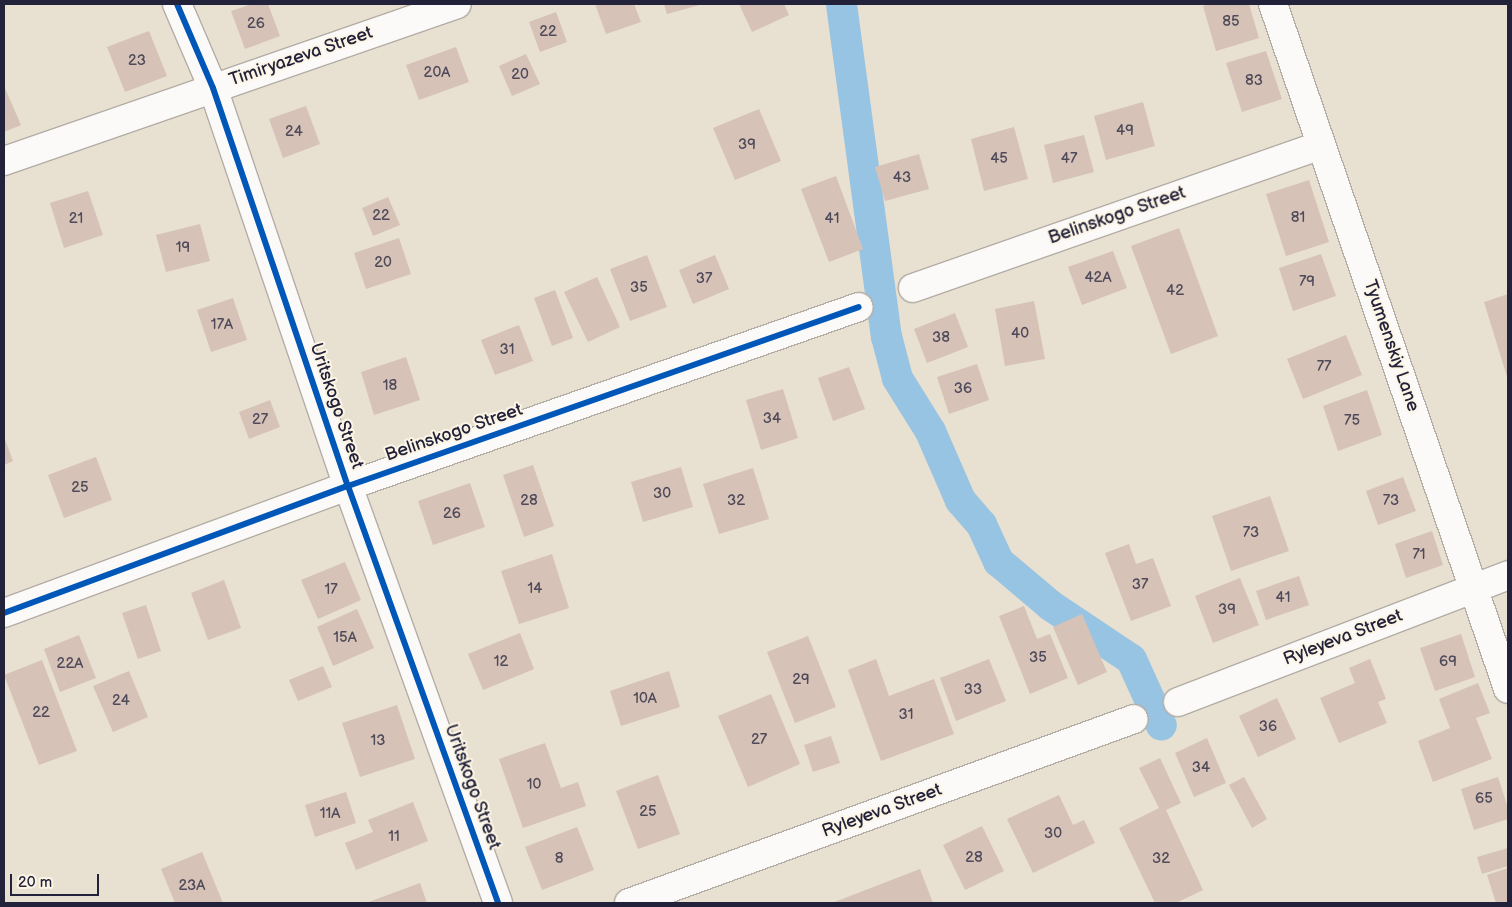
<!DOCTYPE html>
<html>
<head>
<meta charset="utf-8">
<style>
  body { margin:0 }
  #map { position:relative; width:1512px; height:907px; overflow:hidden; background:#e8e0d0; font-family:"Balsamiq Sans",sans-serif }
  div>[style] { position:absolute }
  .canal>* { height:31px; margin:-15.5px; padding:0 15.5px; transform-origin:15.5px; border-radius:15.5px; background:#98c4e3 }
  .building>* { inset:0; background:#d6c2b7 }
  .roads { filter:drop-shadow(1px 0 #b3ada6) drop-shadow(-1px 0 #b3ada6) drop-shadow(0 1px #b3ada6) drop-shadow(0 -1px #b3ada6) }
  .minor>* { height:28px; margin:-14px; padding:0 14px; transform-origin:14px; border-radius:14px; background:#fcfaf8 }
  .tertiary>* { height:28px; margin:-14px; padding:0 14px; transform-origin:14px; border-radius:14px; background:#fcfaf8 }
  .cycleway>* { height:6px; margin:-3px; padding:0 3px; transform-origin:3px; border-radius:3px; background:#0057b8 }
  span { translate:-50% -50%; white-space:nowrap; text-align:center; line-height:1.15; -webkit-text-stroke:4px #fcf5e5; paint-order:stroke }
  .number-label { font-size:15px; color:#4f4a5a }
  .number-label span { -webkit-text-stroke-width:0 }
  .street-label { font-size:18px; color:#22223b }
  .frame { position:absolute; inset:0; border:5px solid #22223b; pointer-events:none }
  .scale { position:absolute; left:10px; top:874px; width:89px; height:22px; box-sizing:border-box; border:2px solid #22223b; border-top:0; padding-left:6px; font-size:15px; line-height:18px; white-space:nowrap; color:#22223b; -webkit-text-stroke:4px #fcf5e5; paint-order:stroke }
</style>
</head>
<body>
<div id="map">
  <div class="canal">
    <div style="left:841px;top:4px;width:335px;rotate:82.3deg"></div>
    <div style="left:886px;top:336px;width:43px;rotate:75.3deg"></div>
    <div style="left:897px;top:378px;width:62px;rotate:58.1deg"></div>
    <div style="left:930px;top:431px;width:75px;rotate:66.5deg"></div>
    <div style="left:960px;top:500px;width:32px;rotate:49deg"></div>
    <div style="left:981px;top:524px;width:41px;rotate:65.3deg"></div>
    <div style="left:998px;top:561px;width:68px;rotate:40.2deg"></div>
    <div style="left:1050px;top:605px;width:97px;rotate:33.7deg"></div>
    <div style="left:1131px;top:659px;width:72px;rotate:65.6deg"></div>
  </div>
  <div class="building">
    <div style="clip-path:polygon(252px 4px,268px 4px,280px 36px,245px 49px,231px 11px)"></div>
    <div style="clip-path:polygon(595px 4px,634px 4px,641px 22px,606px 34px)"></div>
    <div style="clip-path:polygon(664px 4px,703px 4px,667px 14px)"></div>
    <div style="clip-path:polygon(739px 4px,784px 4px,789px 15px,752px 32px)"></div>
    <div style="clip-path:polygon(1209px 4px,1249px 4px,1259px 38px,1216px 51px,1203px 6px)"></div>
    <div style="clip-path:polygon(556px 12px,567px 42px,540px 52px,529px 22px)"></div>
    <div style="clip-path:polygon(149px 31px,167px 76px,125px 92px,107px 47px)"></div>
    <div style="clip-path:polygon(456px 47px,469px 82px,419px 100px,406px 65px)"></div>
    <div style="clip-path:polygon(1266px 51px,1282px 99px,1242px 112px,1226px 63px)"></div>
    <div style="clip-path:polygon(526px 54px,540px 84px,512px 96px,499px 66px)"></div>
    <div style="clip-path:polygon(4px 86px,21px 125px,4px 132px)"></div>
    <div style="clip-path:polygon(1143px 102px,1155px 146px,1106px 160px,1094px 116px)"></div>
    <div style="clip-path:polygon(306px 106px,320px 144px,283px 158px,269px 119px)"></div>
    <div style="clip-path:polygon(759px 109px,781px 161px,735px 180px,713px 128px)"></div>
    <div style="clip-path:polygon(1014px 127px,1028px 179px,984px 191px,971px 139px)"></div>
    <div style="clip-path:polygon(1084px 135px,1094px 172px,1053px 183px,1044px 145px)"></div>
    <div style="clip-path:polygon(919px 154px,929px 189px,885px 201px,875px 167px)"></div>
    <div style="clip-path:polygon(836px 176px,863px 249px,829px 262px,801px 189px)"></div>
    <div style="clip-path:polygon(1309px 180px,1329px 242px,1286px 256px,1266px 194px)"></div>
    <div style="clip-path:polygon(88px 191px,103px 235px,64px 248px,50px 203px)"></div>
    <div style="clip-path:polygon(388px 197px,400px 225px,373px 236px,362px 208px)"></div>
    <div style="clip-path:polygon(200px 224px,210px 261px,166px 272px,156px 235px)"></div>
    <div style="clip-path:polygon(1179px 228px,1218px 336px,1171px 354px,1131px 246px)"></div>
    <div style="clip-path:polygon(399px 238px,411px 274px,366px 289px,354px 253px)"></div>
    <div style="clip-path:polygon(1113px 251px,1127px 288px,1082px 305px,1068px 267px)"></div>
    <div style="clip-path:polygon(1321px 254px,1336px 296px,1293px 311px,1279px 268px)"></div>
    <div style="clip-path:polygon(647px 255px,667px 307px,630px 321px,610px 269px)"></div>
    <div style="clip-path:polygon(715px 255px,729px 289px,693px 304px,679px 270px)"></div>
    <div style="clip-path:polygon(597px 277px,620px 327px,588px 342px,564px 292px)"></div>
    <div style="clip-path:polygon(555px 290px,573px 338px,552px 346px,534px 298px)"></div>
    <div style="clip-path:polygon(1508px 294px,1508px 380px,1484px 302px)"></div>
    <div style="clip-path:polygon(233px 298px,247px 340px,211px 352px,197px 310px)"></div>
    <div style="clip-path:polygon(1034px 301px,1045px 359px,1005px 366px,995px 309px)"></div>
    <div style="clip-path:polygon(955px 313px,968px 347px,927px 363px,914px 329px)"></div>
    <div style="clip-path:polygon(519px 325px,533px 361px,495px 375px,481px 340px)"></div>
    <div style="clip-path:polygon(1346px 335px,1362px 375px,1303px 399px,1287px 359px)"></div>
    <div style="clip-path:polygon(406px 357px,420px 400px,374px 415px,361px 372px)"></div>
    <div style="clip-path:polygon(977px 364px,989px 400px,949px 414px,937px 377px)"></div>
    <div style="clip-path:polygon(849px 367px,865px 409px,833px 421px,818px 378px)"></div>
    <div style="clip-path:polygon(783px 389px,798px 438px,761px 450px,746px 400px)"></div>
    <div style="clip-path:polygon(1367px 390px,1382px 435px,1338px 451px,1323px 406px)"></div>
    <div style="clip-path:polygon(270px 400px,280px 427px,249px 439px,239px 412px)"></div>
    <div style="clip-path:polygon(4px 437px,13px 461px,4px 465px)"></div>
    <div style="clip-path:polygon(96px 457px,112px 500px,64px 518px,48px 475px)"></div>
    <div style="clip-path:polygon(533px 465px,554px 526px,524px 537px,503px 475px)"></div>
    <div style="clip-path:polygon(681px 467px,693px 507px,643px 522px,631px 482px)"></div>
    <div style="clip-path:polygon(753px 468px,769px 519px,719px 534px,703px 484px)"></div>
    <div style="clip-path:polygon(1403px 477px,1416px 511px,1378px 525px,1366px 491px)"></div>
    <div style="clip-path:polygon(470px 483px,485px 527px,433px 545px,418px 501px)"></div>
    <div style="clip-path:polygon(1270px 496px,1289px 551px,1231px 571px,1212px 516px)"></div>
    <div style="clip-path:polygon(1432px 531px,1443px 565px,1406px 578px,1395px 544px)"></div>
    <div style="clip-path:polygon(1129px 544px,1136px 564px,1153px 558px,1171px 606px,1131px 621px,1105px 553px)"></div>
    <div style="clip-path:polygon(552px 554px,569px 608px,519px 624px,501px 571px)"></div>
    <div style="clip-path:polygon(345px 562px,361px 600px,318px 619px,301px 580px)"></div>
    <div style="clip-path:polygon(1299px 576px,1309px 605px,1266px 620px,1256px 591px)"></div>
    <div style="clip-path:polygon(1240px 578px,1259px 625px,1213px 643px,1195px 596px)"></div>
    <div style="clip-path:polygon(224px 580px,241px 628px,208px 640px,191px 593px)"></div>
    <div style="clip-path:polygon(146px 605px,161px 651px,138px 659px,122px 613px)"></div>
    <div style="clip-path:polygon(1024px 606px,1037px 639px,1050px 634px,1068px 678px,1030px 694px,999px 616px)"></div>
    <div style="clip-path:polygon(357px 609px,374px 648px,333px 666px,317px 627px)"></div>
    <div style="clip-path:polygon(1082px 614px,1107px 672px,1078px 685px,1053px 627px)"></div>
    <div style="clip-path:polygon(520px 633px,534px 669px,483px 690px,468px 654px)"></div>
    <div style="clip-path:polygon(1461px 634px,1475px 677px,1435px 691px,1420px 648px)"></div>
    <div style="clip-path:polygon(79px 635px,96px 678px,60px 692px,44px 649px)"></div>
    <div style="clip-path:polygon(808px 636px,836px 707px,795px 723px,767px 652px)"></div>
    <div style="clip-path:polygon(876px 659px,889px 696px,934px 679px,954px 734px,881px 761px,848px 670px)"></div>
    <div style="clip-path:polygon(989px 659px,1006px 701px,956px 721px,940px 678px)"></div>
    <div style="clip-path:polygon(1370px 659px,1386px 699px,1378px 702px,1387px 723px,1339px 743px,1320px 698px,1355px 683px,1349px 668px)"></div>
    <div style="clip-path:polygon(42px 660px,77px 751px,39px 765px,4px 675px)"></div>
    <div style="clip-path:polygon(323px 666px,332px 687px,298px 701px,289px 680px)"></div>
    <div style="clip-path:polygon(129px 671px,148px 717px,113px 732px,93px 686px)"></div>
    <div style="clip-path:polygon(669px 671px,680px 707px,621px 726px,610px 691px)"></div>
    <div style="clip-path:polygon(1478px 683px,1490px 713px,1476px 718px,1492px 759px,1433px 782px,1418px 741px,1450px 728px,1439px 699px)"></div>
    <div style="clip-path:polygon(771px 694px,800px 764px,748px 787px,718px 716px)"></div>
    <div style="clip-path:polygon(1277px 698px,1296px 739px,1258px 757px,1239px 716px)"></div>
    <div style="clip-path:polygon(397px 705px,415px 759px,360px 777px,342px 723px)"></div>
    <div style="clip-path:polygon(831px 736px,840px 763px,813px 772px,804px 745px)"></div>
    <div style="clip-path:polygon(1207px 738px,1226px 783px,1194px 797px,1175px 753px)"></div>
    <div style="clip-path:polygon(545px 743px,561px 788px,578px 782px,586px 806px,523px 828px,499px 759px)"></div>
    <div style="clip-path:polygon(1160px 758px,1181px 803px,1166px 810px,1203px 890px,1176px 903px,1155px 903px,1119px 828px,1159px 808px,1139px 768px)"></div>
    <div style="clip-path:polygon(658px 775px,680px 834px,638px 849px,616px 791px)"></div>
    <div style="clip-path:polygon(1244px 777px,1267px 819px,1252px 828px,1229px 785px)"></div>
    <div style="clip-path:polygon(1498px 777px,1508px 808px,1508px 819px,1474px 830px,1461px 789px)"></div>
    <div style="clip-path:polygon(346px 792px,356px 823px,315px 837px,305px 805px)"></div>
    <div style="clip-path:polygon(1059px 795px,1073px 825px,1084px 820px,1095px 843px,1033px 873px,1007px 819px)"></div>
    <div style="clip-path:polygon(413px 802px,428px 841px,356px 870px,345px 843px,373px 832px,368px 820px)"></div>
    <div style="clip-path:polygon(982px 826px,1004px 871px,965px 890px,943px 845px)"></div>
    <div style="clip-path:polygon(577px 827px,594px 870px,542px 890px,525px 847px)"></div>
    <div style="clip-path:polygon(1508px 848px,1508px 866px,1482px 874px,1477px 857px)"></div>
    <div style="clip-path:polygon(202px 852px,223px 903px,175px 903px,161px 869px)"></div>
    <div style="clip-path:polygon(1508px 868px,1508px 903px,1496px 903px,1487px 875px)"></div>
    <div style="clip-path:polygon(920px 869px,933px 903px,832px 903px)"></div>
    <div style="clip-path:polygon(420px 883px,427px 903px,366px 903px)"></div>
  </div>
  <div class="roads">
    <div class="minor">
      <div style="left:177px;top:4px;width:91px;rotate:66.8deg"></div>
      <div style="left:213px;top:88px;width:420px;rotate:71.3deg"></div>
      <div style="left:348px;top:486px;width:443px;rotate:70.2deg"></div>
      <div style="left:4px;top:161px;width:479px;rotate:-19.1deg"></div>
      <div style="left:913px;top:288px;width:432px;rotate:-19.3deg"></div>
      <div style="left:4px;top:613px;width:367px;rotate:-20.3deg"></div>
      <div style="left:348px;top:486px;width:541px;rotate:-19.31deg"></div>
      <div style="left:1178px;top:702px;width:354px;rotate:-21deg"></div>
      <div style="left:629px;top:903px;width:537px;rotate:-20.02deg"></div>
    </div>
    <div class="tertiary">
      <div style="left:1273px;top:4px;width:724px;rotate:71.06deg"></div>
    </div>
  </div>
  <div class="cycleway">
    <div style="left:177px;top:4px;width:91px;rotate:66.8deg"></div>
    <div style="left:213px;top:88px;width:420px;rotate:71.3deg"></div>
    <div style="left:348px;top:486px;width:443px;rotate:70.2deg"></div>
    <div style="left:4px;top:613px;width:367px;rotate:-20.3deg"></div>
    <div style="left:348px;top:486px;width:541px;rotate:-19.31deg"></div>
  </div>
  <div class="number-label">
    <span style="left:1231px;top:22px">85</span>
    <span style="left:256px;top:24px">26</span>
    <span style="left:548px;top:32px">22</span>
    <span style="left:137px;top:61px">23</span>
    <span style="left:437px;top:73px">20А</span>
    <span style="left:520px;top:75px">20</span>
    <span style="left:1254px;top:81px">83</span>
    <span style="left:1125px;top:131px">49</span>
    <span style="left:294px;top:132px">24</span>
    <span style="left:747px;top:145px">39</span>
    <span style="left:999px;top:159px">45</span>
    <span style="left:1069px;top:159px">47</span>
    <span style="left:902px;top:178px">43</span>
    <span style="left:381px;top:216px">22</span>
    <span style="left:1298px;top:218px">81</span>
    <span style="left:76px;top:219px">21</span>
    <span style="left:832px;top:219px">41</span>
    <span style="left:183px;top:248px">19</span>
    <span style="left:383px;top:263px">20</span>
    <span style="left:1098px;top:278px">42А</span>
    <span style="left:704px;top:279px">37</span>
    <span style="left:1307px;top:282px">79</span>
    <span style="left:639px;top:288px">35</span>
    <span style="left:1175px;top:291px">42</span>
    <span style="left:222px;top:325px">17А</span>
    <span style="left:1020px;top:334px">40</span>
    <span style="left:941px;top:338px">38</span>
    <span style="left:507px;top:350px">31</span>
    <span style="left:1324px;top:367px">77</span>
    <span style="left:390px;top:386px">18</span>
    <span style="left:963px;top:389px">36</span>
    <span style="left:772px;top:419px">34</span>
    <span style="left:260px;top:420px">27</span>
    <span style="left:1352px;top:421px">75</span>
    <span style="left:80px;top:488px">25</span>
    <span style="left:662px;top:494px">30</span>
    <span style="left:529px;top:501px">28</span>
    <span style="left:736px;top:501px">32</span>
    <span style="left:1391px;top:501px">73</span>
    <span style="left:452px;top:514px">26</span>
    <span style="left:1251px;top:533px">73</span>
    <span style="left:1419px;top:555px">71</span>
    <span style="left:1140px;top:585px">37</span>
    <span style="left:535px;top:589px">14</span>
    <span style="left:331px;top:590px">17</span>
    <span style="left:1283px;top:598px">41</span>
    <span style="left:1227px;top:610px">39</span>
    <span style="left:345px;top:638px">15А</span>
    <span style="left:1038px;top:658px">35</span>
    <span style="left:501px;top:662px">12</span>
    <span style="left:1448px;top:662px">69</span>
    <span style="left:70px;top:664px">22А</span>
    <span style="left:801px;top:680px">29</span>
    <span style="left:973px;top:690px">33</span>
    <span style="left:645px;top:699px">10А</span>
    <span style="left:121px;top:701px">24</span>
    <span style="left:41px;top:713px">22</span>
    <span style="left:906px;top:715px">31</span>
    <span style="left:1268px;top:727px">36</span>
    <span style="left:759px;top:740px">27</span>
    <span style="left:378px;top:741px">13</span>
    <span style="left:1201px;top:768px">34</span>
    <span style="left:534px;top:785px">10</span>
    <span style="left:1484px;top:799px">65</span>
    <span style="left:648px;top:812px">25</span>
    <span style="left:330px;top:814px">11А</span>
    <span style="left:1053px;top:834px">30</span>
    <span style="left:394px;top:837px">11</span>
    <span style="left:974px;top:858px">28</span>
    <span style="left:559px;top:859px">8</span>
    <span style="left:1161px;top:859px">32</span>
    <span style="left:192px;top:886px">23А</span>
  </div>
  <div class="street-label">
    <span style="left:301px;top:57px;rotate:-19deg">Timiryazeva Street</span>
    <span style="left:1117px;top:216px;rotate:-19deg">Belinskogo Street</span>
    <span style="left:1391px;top:346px;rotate:71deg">Tyumenskiy Lane</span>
    <span style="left:336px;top:406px;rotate:71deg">Uritskogo Street</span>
    <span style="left:454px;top:433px;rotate:-19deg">Belinskogo Street</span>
    <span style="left:1343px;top:638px;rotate:-21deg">Ryleyeva Street</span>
    <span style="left:472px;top:787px;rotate:70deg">Uritskogo Street</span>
    <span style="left:882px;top:811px;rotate:-20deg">Ryleyeva Street</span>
  </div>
  <div class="frame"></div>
  <div class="scale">20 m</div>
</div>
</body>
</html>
